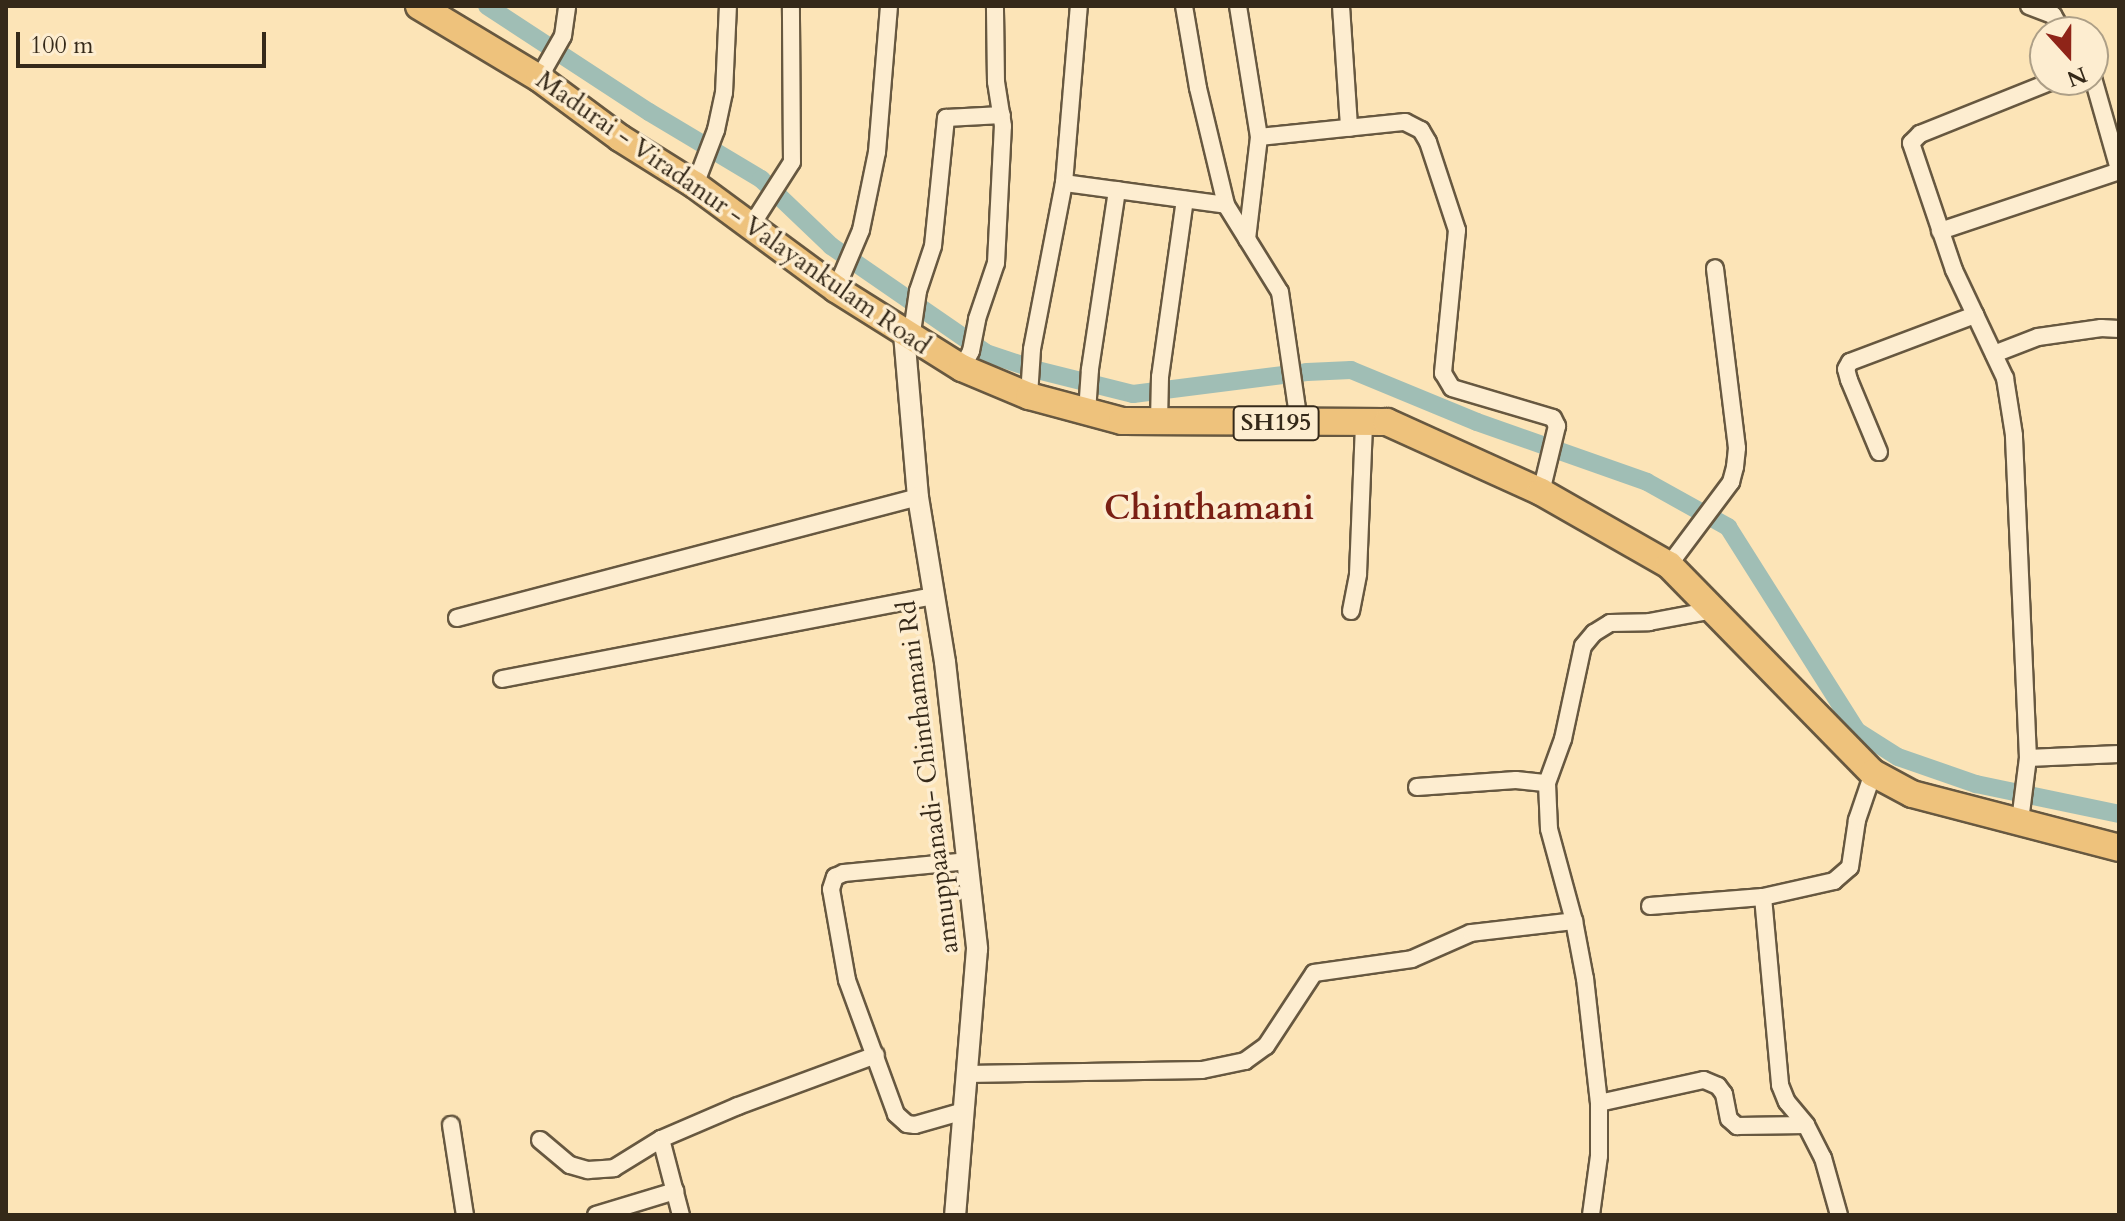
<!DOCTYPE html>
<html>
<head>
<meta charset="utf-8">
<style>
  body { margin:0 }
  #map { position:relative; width:2125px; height:1221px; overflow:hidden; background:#fce4b7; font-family:Cardo,serif }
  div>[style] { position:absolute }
  .canal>* { height:18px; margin:-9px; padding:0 9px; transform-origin:9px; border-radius:9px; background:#a0beb5 }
  .roads { filter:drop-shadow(2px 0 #675840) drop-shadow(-2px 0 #675840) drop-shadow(0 2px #675840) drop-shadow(0 -2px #675840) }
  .minor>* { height:16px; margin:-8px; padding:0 8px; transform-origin:8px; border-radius:8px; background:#fdedd0 }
  .tertiary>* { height:20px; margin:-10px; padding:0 10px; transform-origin:10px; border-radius:10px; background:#fdedd0 }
  .primary>* { height:26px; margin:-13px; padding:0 13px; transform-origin:13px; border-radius:13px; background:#eec27c }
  span { translate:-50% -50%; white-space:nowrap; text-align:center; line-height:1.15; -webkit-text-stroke:7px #fdedd0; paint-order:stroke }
  .shield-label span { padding:2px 6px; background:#fdedd0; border:2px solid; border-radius:6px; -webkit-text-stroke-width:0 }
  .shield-label { font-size:24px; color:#352919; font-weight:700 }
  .street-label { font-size:26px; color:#352919 }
  .district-label { font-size:34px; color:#7a1f14; font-weight:700 }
  .frame { position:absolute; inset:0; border:8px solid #352919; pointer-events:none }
  .north { position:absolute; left:2029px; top:16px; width:80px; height:80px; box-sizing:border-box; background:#fdedd0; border:2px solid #ad9f87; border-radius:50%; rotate:159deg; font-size:22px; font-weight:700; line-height:32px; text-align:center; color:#352919 }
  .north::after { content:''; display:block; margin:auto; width:28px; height:36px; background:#8f2418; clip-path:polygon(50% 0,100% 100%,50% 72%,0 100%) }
  .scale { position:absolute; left:16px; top:32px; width:250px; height:36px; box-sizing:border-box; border:4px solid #352919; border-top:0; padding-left:10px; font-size:24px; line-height:28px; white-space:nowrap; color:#352919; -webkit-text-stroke:6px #fdedd0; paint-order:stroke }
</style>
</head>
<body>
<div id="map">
  <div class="canal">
    <div style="left:487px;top:6px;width:194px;rotate:33.2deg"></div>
    <div style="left:649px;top:112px;width:131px;rotate:30.9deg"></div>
    <div style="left:761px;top:179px;width:97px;rotate:43.7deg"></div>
    <div style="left:831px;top:246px;width:188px;rotate:34.6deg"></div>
    <div style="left:986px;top:353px;width:54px;rotate:18.4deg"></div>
    <div style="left:1037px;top:370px;width:99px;rotate:14deg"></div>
    <div style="left:1133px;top:394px;width:175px;rotate:-7.2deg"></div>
    <div style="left:1307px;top:372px;width:44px;rotate:-2.6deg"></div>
    <div style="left:1351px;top:370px;width:136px;rotate:22.4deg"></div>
    <div style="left:1477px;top:422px;width:180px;rotate:19.4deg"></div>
    <div style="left:1647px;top:482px;width:93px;rotate:29.1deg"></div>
    <div style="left:1728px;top:527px;width:241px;rotate:57.7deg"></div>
    <div style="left:1857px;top:731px;width:49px;rotate:32.4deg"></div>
    <div style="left:1898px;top:757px;width:83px;rotate:19.1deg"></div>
    <div style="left:1976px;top:784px;width:146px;rotate:11.8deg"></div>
  </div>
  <div class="roads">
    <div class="minor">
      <div style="left:1184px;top:6px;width:83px;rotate:80.3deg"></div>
      <div style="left:1198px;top:88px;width:120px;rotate:76.5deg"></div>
      <div style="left:1226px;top:205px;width:102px;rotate:58.2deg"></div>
      <div style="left:1280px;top:292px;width:132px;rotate:81.7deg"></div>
      <div style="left:1238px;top:6px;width:133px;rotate:80.9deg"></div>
      <div style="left:1259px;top:137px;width:103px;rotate:96.7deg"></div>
      <div style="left:1341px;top:6px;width:122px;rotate:86.2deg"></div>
      <div style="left:2029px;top:6px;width:26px;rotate:21deg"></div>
      <div style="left:2053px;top:15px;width:20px;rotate:60deg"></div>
      <div style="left:539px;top:78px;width:48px;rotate:-60.3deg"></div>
      <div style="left:563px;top:36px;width:30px;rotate:-82deg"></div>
      <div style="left:2093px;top:78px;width:95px;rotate:74.1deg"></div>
      <div style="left:1259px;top:137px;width:147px;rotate:-5.9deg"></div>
      <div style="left:1405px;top:122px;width:18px;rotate:27deg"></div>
      <div style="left:1421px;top:130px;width:14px;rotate:60deg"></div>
      <div style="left:1428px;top:142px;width:93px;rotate:71.8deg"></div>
      <div style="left:1457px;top:230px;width:144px;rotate:95.6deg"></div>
      <div style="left:1443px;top:373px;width:17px;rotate:59deg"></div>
      <div style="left:1452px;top:388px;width:105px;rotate:16.5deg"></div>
      <div style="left:1553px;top:418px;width:9px;rotate:63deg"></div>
      <div style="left:1557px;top:426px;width:68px;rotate:103.6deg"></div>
      <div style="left:1064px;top:183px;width:178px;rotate:-85.2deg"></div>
      <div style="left:695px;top:185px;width:59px;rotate:-69.1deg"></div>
      <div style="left:716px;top:130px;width:38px;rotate:-78deg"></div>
      <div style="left:724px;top:93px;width:87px;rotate:-87.4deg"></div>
      <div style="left:751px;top:226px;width:76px;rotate:-57.4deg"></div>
      <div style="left:792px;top:162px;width:156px;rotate:-90.4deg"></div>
      <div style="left:1940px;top:231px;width:189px;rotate:-18.5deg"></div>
      <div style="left:836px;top:289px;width:64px;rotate:-67deg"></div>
      <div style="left:861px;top:230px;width:80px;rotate:-78.4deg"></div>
      <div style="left:877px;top:152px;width:146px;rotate:-85.3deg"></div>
      <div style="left:911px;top:339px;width:49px;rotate:-81.7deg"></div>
      <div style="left:918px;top:291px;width:47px;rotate:-71.6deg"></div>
      <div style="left:933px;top:246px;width:129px;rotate:-84.2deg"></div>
      <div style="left:946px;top:118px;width:56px;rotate:-3.1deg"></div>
      <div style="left:1994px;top:354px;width:47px;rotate:-21.1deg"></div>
      <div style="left:2038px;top:337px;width:64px;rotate:-8.1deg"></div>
      <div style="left:2101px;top:328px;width:18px;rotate:3deg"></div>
      <div style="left:962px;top:368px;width:19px;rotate:-62deg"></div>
      <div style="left:971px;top:351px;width:33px;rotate:-79deg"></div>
      <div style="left:977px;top:319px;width:59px;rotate:-71.3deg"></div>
      <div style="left:996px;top:263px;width:137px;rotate:-87.1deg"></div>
      <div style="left:1003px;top:126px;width:45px;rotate:-99deg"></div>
      <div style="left:996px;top:82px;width:76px;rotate:-90.8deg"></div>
      <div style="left:1029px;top:396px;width:47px;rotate:-86.3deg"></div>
      <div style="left:1032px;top:349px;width:169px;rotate:-79.1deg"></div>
      <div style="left:1064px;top:183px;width:163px;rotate:7.7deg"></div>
      <div style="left:1087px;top:412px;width:43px;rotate:-86deg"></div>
      <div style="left:1090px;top:369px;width:181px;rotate:-81.4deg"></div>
      <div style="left:1159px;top:421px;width:44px;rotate:-88.7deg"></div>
      <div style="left:1160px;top:377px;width:179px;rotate:-82deg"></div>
      <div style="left:1879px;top:452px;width:78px;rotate:-112.6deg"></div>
      <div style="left:1849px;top:380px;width:11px;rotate:-105deg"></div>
      <div style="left:1846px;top:369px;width:8px;rotate:-60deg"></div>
      <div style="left:1850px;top:362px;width:134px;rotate:-20.6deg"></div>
      <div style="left:1669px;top:565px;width:104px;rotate:-53.2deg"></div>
      <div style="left:1731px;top:482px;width:16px;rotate:-75deg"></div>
      <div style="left:1735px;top:467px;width:19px;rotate:-84deg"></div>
      <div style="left:1737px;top:448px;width:181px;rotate:-97deg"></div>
      <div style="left:1351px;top:611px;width:38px;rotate:-79deg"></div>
      <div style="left:1358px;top:574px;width:152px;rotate:-87.7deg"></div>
      <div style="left:457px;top:618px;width:477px;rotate:-14.7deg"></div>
      <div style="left:502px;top:679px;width:440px;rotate:-10.9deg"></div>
      <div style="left:2028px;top:758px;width:91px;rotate:-2.5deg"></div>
      <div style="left:1417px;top:787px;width:99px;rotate:-4deg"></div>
      <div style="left:1516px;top:780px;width:31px;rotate:6deg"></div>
      <div style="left:2020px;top:821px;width:64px;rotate:-82.8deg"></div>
      <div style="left:2028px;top:758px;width:323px;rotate:-92.5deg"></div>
      <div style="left:2014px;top:435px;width:58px;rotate:-99deg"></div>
      <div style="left:2005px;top:378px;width:119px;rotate:-115.3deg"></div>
      <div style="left:1954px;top:270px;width:134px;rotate:-108.7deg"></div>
      <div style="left:1911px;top:143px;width:13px;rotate:-45deg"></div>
      <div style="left:1920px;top:134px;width:145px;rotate:-21.8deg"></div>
      <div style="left:1763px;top:897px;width:189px;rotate:84.8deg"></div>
      <div style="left:1780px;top:1085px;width:18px;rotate:68deg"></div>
      <div style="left:1787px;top:1102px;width:30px;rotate:50deg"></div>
      <div style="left:1806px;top:1125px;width:37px;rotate:63deg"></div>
      <div style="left:1823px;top:1158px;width:59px;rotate:74.3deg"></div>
      <div style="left:1650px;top:906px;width:113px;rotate:-4.6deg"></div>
      <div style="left:1763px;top:897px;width:73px;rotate:-12.7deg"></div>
      <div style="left:1834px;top:881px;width:21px;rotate:-41deg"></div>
      <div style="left:1850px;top:867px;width:48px;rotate:-81.5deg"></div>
      <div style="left:1857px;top:820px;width:50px;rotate:-71.2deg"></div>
      <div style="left:967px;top:1074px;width:235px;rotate:-1deg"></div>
      <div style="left:1202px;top:1070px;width:44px;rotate:-11.8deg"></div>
      <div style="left:1245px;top:1061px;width:26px;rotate:-36deg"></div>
      <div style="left:1266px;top:1046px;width:87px;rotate:-56.7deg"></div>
      <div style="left:1314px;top:973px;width:99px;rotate:-8.1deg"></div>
      <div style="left:1412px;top:959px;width:64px;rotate:-23.8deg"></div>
      <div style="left:1471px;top:933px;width:104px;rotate:-6.6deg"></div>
      <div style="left:1599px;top:1103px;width:107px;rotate:-12.4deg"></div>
      <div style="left:1704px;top:1080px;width:15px;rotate:23deg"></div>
      <div style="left:1718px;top:1086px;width:10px;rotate:53deg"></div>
      <div style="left:1724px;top:1094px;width:25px;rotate:79deg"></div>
      <div style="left:1729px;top:1119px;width:11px;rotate:41deg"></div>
      <div style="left:1737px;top:1126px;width:69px;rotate:-0.8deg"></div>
      <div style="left:964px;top:1111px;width:51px;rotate:164.1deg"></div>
      <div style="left:915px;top:1125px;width:8px;rotate:-173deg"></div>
      <div style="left:907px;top:1124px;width:15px;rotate:-138deg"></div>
      <div style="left:896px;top:1114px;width:143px;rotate:-110.1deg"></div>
      <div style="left:847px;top:980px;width:92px;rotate:-100deg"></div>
      <div style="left:831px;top:889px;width:13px;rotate:-72deg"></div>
      <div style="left:835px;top:877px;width:10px;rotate:-24deg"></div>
      <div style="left:844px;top:873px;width:125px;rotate:-5.5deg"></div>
      <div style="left:451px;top:1125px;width:91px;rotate:81.2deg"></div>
      <div style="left:661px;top:1139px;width:79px;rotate:75.3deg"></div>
      <div style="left:540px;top:1140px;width:39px;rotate:40deg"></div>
      <div style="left:570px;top:1165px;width:19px;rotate:16deg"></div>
      <div style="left:588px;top:1170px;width:26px;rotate:-4deg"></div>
      <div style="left:614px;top:1168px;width:55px;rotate:-31.7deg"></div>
      <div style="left:661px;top:1139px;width:84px;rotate:-23.2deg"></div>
      <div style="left:738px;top:1106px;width:147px;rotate:-20.3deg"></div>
      <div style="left:596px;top:1215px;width:83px;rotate:-16.9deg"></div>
      <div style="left:1591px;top:1215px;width:60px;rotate:-82.3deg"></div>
      <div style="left:1599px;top:1156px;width:53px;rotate:-90deg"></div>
      <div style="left:1599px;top:1103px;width:125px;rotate:-96.4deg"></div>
      <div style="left:1585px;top:979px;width:59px;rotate:-100.7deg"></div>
      <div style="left:1574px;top:921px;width:95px;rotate:-105.2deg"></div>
      <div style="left:1549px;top:829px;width:46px;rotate:-92.5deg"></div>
      <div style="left:1547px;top:783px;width:47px;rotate:-70deg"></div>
      <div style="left:1563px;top:739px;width:95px;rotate:-77.9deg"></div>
      <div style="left:1583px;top:646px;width:17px;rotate:-50deg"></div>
      <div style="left:1594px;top:633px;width:19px;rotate:-32deg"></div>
      <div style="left:1610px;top:623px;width:39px;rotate:-1deg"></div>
      <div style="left:1649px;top:622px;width:65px;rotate:-10.6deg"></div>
    </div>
    <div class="tertiary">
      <div style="left:904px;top:334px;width:164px;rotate:85.1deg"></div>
      <div style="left:918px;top:497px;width:167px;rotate:80.7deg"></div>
      <div style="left:945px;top:662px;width:289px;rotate:83.6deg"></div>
      <div style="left:977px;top:949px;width:267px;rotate:94.7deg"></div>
    </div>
    <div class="primary">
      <div style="left:419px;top:6px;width:140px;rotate:31deg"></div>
      <div style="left:539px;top:78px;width:101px;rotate:36.5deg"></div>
      <div style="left:620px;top:138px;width:89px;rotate:32.1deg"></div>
      <div style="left:695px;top:185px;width:175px;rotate:36.4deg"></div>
      <div style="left:836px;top:289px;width:149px;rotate:32.1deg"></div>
      <div style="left:962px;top:368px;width:73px;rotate:22.7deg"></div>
      <div style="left:1029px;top:396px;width:96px;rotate:15deg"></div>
      <div style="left:1122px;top:421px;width:265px;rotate:0.2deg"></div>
      <div style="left:1387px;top:422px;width:169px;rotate:24.4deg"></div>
      <div style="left:1541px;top:492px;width:147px;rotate:29.7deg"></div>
      <div style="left:1669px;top:565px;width:291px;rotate:45.6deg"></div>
      <div style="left:1873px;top:773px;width:44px;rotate:28.3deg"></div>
      <div style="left:1912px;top:794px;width:214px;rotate:14.6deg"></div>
    </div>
  </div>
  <div class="shield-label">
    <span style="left:1276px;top:423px">SH195</span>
  </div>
  <div class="street-label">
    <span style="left:733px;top:213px;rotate:35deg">Madurai - Viradanur - Valayankulam Road</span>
    <span style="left:928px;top:777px;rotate:-97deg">annuppaanadi- Chinthamani Rd</span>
  </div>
  <div class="district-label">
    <span style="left:1209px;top:509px">Chinthamani</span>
  </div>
  <div class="frame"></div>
  <div class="north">N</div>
  <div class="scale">100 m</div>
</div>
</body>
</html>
